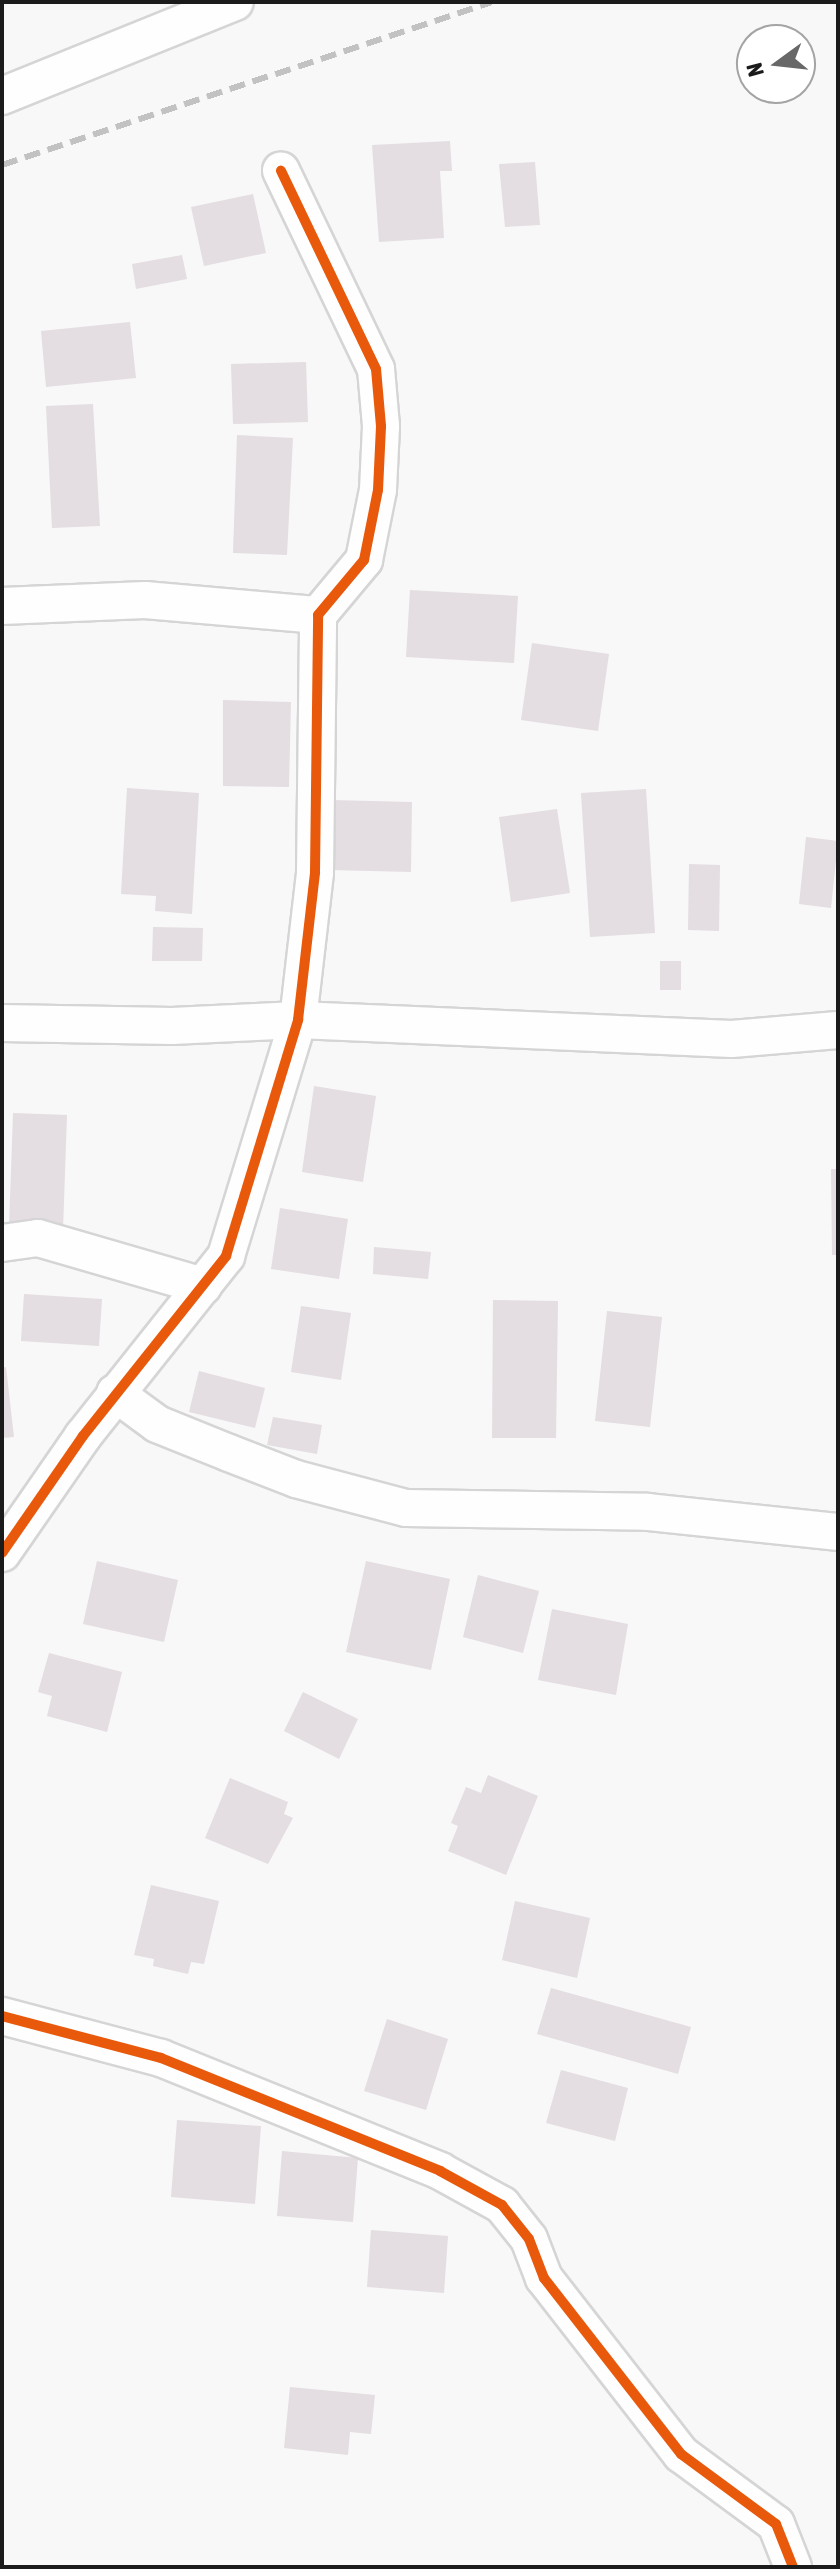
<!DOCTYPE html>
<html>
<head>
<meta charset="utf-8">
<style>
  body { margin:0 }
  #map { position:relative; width:840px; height:2569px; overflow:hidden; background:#f8f8f8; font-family:"Asap Condensed",sans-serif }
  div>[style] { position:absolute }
  .building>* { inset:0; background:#e4dde1 }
  .roads { filter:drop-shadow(2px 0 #d5d5d5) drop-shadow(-2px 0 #d5d5d5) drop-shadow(0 2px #d5d5d5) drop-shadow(0 -2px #d5d5d5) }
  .street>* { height:36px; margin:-18px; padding:0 18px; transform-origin:18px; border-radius:18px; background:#fefefe }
  .rail>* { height:6px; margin-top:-3px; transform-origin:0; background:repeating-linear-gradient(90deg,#c2c2c2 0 16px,transparent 0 24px) }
  .cycleway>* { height:10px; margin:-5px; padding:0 5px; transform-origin:5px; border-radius:5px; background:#e8590c }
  span { translate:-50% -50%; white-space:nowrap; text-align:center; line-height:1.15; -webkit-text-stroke:6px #fff; paint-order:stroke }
  .frame { position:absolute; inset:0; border:4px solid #1b1b1c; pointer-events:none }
  .north { position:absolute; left:736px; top:24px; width:80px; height:80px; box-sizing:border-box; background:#fff; border:2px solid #a4a4a4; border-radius:50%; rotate:255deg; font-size:22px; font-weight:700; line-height:32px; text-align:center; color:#1b1b1c }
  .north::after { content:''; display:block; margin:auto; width:28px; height:36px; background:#686869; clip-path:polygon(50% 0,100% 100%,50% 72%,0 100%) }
</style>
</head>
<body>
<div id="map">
  <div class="building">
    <div style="clip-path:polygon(450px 141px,452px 171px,440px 171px,444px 238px,379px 242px,372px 145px)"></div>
    <div style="clip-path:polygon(535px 162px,540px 225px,505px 227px,499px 164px)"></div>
    <div style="clip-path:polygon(253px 194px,266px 253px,204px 266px,191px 207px)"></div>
    <div style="clip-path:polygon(182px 255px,187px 279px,136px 289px,132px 264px)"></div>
    <div style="clip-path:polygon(130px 322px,136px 378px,46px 387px,41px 331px)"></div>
    <div style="clip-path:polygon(306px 362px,308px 422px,233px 424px,231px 364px)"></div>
    <div style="clip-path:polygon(93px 404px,100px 526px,52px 528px,46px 406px)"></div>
    <div style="clip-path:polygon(237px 435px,293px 438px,287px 555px,233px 553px)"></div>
    <div style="clip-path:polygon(410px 590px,518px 596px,514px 663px,406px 657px)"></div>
    <div style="clip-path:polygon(532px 643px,609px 654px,598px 731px,521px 720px)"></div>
    <div style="clip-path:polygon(223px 700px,291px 702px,289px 787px,223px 786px)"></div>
    <div style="clip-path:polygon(127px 788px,199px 793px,192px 914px,155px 911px,156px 896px,121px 894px)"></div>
    <div style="clip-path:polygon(646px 789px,655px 933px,590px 937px,581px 793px)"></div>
    <div style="clip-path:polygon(331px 800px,412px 802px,411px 872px,330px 870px)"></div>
    <div style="clip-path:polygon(557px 809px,570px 893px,511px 902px,499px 817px)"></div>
    <div style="clip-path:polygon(806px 837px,838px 841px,831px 908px,799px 904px)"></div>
    <div style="clip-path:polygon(689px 864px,720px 865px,719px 931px,688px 930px)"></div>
    <div style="clip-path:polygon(153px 927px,203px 928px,202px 961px,152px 961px)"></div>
    <div style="clip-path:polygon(660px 961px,681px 961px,681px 990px,660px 990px)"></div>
    <div style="clip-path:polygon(314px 1086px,376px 1096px,363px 1182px,302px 1172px)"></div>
    <div style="clip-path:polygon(13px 1113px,67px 1115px,63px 1230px,9px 1228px)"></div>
    <div style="clip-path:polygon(831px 1169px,838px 1169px,838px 1255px,832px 1255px)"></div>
    <div style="clip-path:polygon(280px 1208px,348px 1219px,339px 1279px,271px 1269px)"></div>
    <div style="clip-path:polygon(374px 1247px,431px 1252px,428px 1279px,373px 1274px)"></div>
    <div style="clip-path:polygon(24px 1294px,102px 1299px,99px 1346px,21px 1341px)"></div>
    <div style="clip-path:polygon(493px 1300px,558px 1301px,556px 1438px,492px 1438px)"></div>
    <div style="clip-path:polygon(301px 1306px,351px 1313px,341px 1380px,291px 1372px)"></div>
    <div style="clip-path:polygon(607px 1311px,662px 1317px,650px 1427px,595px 1421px)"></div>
    <div style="clip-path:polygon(6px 1367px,14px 1437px,2px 1438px,2px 1368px)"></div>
    <div style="clip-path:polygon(199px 1371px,265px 1388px,255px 1428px,189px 1412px)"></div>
    <div style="clip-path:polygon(273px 1417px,322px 1425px,317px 1454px,267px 1445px)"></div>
    <div style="clip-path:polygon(97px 1561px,178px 1580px,164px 1642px,83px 1624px)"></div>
    <div style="clip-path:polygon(366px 1561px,450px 1579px,431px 1670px,346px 1652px)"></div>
    <div style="clip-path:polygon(478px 1575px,539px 1591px,523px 1653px,463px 1637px)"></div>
    <div style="clip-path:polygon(552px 1609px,628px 1624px,616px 1695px,538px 1680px)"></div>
    <div style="clip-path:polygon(49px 1653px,122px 1672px,107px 1732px,47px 1716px,52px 1696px,38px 1692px)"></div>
    <div style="clip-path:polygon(303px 1692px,358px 1719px,339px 1759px,284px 1731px)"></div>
    <div style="clip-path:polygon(488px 1775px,538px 1796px,506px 1875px,448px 1851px,458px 1826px,451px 1823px,466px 1787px,481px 1793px)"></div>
    <div style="clip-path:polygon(230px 1778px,288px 1802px,284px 1814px,293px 1818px,268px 1864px,205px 1838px)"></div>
    <div style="clip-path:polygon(151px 1885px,219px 1901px,204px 1964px,191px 1962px,188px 1974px,153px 1966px,154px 1959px,134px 1955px)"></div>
    <div style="clip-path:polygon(515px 1901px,590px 1918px,577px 1978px,502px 1960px)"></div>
    <div style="clip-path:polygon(551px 1988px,691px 2027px,678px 2074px,537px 2034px)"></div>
    <div style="clip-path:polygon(387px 2019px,448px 2039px,426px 2110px,364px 2091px)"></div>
    <div style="clip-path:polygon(561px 2070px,628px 2088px,615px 2141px,546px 2123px)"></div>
    <div style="clip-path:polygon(177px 2120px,261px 2126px,255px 2204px,171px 2197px)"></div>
    <div style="clip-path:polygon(282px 2151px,358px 2158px,353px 2222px,277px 2216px)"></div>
    <div style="clip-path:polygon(371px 2230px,448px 2236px,444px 2293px,367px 2287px)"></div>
    <div style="clip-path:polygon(290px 2387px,375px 2395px,371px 2434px,350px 2432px,348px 2455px,284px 2448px)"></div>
  </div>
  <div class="roads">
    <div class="street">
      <div style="left:2px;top:96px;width:251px;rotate:-22deg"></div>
      <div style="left:2px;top:606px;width:143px;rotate:-2.4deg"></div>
      <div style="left:145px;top:600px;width:174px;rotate:5deg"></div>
      <div style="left:2px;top:1023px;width:170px;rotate:1deg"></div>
      <div style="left:172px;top:1026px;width:126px;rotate:-2.7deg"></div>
      <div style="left:298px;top:1020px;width:434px;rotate:2.5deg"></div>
      <div style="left:732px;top:1039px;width:106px;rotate:-4.9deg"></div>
      <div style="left:2px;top:1243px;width:36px;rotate:-8deg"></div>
      <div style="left:38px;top:1238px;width:172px;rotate:16.2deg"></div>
      <div style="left:115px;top:1393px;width:52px;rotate:36.4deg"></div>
      <div style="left:157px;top:1424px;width:78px;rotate:21.9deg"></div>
      <div style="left:229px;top:1453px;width:72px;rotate:21.2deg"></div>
      <div style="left:296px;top:1479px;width:114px;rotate:14.8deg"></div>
      <div style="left:406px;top:1508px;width:242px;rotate:0.9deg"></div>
      <div style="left:648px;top:1512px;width:191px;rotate:6deg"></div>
      <div style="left:2px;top:1553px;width:142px;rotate:-55.3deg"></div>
      <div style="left:83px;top:1436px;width:230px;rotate:-51.5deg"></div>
      <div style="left:226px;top:1256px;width:247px;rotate:-73deg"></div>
      <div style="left:298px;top:1020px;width:149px;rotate:-83.4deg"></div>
      <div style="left:315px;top:872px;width:257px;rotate:-89.3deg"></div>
      <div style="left:318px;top:615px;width:72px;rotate:-50.1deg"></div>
      <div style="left:364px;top:560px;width:71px;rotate:-78.7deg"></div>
      <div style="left:378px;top:490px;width:64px;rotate:-87.3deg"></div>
      <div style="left:381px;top:426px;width:57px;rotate:-95deg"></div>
      <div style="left:376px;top:369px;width:220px;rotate:-115.6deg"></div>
      <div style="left:2px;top:2016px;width:164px;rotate:14.8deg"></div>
      <div style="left:161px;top:2058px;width:301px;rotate:22deg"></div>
      <div style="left:440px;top:2171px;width:71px;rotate:28.7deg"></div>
      <div style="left:502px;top:2205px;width:43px;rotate:51.5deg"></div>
      <div style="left:529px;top:2239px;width:42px;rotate:69deg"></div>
      <div style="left:544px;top:2278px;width:223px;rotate:52.1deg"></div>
      <div style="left:681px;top:2454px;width:118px;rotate:36.4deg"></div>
      <div style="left:776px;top:2524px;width:46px;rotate:68.4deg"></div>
    </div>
  </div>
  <div class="rail">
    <div style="left:2px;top:165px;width:516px;rotate:-18.4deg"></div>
  </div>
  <div class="cycleway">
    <div style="left:2px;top:1553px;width:142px;rotate:-55.3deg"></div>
    <div style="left:83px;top:1436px;width:230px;rotate:-51.5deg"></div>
    <div style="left:226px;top:1256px;width:247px;rotate:-73deg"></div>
    <div style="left:298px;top:1020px;width:149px;rotate:-83.4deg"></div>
    <div style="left:315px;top:872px;width:257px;rotate:-89.3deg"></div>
    <div style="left:318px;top:615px;width:72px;rotate:-50.1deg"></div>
    <div style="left:364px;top:560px;width:71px;rotate:-78.7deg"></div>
    <div style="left:378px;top:490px;width:64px;rotate:-87.3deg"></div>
    <div style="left:381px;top:426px;width:57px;rotate:-95deg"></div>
    <div style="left:376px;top:369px;width:220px;rotate:-115.6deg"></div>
    <div style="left:2px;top:2016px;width:164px;rotate:14.8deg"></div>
    <div style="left:161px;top:2058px;width:301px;rotate:22deg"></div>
    <div style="left:440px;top:2171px;width:71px;rotate:28.7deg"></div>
    <div style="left:502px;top:2205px;width:43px;rotate:51.5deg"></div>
    <div style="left:529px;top:2239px;width:42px;rotate:69deg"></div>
    <div style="left:544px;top:2278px;width:223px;rotate:52.1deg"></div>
    <div style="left:681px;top:2454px;width:118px;rotate:36.4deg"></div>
    <div style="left:776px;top:2524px;width:46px;rotate:68.4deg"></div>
  </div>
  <div class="frame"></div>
  <div class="north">N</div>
</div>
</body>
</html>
